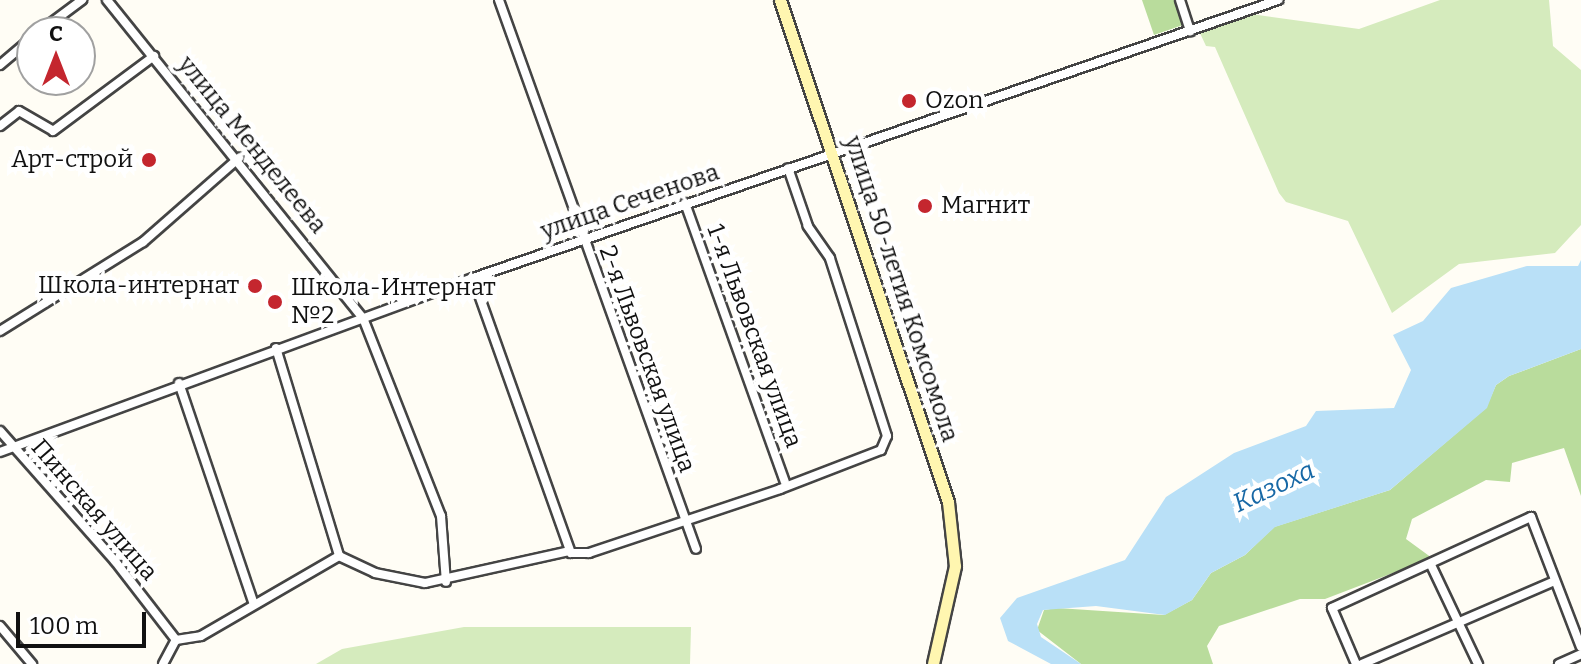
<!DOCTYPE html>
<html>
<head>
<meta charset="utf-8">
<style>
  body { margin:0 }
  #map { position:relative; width:1581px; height:664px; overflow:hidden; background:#fffdf5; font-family:Bitter,serif }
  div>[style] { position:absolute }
  .green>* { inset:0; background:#d5ebbd }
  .forest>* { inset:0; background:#b9dc9c }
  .water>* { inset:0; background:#b9e0f7 }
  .roads { filter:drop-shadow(2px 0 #444) drop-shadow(-2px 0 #444) drop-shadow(0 2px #444) drop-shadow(0 -2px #444) }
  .minor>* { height:8px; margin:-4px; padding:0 4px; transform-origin:4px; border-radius:4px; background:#fff }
  .secondary>* { height:11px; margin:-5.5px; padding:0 5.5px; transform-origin:5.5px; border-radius:5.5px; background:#fff6b0 }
  .dots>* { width:22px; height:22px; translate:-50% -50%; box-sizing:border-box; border:4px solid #fff; border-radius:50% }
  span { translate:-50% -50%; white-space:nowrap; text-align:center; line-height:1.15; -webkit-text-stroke:8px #fff; paint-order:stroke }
  .poi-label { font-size:24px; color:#111 }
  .left { translate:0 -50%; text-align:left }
  .right { translate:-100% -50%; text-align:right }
  .street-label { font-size:24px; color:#111 }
  .water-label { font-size:26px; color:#1768a6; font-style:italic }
  .north { position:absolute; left:16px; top:16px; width:80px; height:80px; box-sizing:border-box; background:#fff; border:2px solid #a0a0a0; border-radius:50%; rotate:0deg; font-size:22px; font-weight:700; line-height:32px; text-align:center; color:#111 }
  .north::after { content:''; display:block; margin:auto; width:28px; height:36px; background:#c4262e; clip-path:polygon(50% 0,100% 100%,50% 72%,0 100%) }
  .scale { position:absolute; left:16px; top:612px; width:130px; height:36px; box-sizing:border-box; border:4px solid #111; border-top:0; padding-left:10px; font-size:24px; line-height:28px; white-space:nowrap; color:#111; -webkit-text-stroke:6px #fff; paint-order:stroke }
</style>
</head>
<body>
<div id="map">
  <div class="green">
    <div style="clip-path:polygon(1440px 0,1549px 0,1553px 46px,1581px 70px,1581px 225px,1555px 253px,1459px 264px,1392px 313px,1348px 221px,1286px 202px,1279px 193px,1215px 47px,1206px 46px,1199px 31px,1251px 14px,1359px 29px)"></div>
    <div style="clip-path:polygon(464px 627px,691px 627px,690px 664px,316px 664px,342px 649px)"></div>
  </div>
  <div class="forest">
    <div style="clip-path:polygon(1142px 0,1175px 0,1183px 25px,1154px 35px)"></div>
    <div style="clip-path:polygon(1581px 349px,1581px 496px,1564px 448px,1512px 463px,1510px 482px,1486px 480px,1412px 519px,1406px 539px,1432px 558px,1325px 599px,1300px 599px,1219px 626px,1207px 646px,1213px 664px,1081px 664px,1037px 630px,1044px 610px,1057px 608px,1164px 615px,1192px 600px,1211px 573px,1245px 555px,1274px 527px,1390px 490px,1486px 408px,1496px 385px,1509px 376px)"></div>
  </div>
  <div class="water">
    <div style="clip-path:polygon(1581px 260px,1581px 349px,1509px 376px,1496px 385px,1487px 408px,1390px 490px,1275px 527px,1245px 555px,1211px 573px,1192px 600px,1165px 615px,1096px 606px,1043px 610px,1037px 624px,1041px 637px,1081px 664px,1051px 664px,1008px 641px,1000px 618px,1017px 598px,1125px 560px,1166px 497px,1234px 453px,1306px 426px,1316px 411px,1394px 408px,1411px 370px,1393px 335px,1423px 321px,1451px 288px,1527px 266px,1578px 266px)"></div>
  </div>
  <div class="roads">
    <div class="minor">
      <div style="left:107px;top:0;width:408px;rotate:51.2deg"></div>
      <div style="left:363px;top:318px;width:213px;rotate:68.5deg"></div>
      <div style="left:441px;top:516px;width:66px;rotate:85.7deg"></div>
      <div style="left:499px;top:0;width:583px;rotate:70.26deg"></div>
      <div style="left:1180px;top:0;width:33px;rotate:72deg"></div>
      <div style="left:39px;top:32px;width:54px;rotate:-36.7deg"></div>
      <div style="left:0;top:65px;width:42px;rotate:-40.2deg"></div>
      <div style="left:0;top:126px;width:24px;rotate:-38deg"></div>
      <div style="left:19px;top:111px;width:39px;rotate:30deg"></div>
      <div style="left:53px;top:131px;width:126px;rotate:-36.6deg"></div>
      <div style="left:685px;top:203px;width:296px;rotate:70.3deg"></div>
      <div style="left:473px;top:278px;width:292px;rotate:70.4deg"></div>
      <div style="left:571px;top:553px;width:18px"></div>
      <div style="left:589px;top:553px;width:201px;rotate:-18.5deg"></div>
      <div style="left:780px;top:489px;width:108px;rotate:-21.1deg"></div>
      <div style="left:881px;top:450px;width:15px;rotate:-67deg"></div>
      <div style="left:887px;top:436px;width:187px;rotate:-107.8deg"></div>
      <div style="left:830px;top:258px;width:39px;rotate:-125deg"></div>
      <div style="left:808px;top:226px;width:61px;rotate:-109deg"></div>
      <div style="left:0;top:331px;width:168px;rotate:-31.9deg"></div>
      <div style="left:143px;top:242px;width:128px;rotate:-41.2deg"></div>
      <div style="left:276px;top:348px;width:217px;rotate:73.1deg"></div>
      <div style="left:179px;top:383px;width:231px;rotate:71.3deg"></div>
      <div style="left:0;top:431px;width:174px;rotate:48.5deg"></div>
      <div style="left:115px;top:561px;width:100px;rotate:52.3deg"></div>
      <div style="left:0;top:452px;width:504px;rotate:-20.2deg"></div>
      <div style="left:473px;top:278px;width:852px;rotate:-19.05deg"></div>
      <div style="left:339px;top:556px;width:40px;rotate:25deg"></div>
      <div style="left:375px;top:573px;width:51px;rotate:11.3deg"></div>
      <div style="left:425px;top:583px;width:148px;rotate:-12.5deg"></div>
      <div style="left:1431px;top:565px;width:110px;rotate:64.6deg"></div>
      <div style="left:0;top:626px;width:50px;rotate:49.9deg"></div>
      <div style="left:176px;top:640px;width:25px;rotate:-9deg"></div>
      <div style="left:201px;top:636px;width:160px;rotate:-30.1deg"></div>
      <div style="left:163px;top:664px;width:27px;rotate:-62deg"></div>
      <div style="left:1356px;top:664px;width:61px;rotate:-113.2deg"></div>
      <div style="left:1332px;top:608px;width:219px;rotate:-24.6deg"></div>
      <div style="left:1531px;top:517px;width:139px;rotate:69deg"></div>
      <div style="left:1362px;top:664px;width:210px;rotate:-23.3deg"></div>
      <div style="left:1559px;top:664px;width:24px;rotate:-24deg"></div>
    </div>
    <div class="secondary">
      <div style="left:780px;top:0;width:529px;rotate:71.5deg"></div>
      <div style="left:948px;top:502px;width:64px;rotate:83.8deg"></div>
      <div style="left:955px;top:566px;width:100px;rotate:102.7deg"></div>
    </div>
  </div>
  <div class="dots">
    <div style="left:909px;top:101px;background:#c4262e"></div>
    <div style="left:149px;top:160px;background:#c4262e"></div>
    <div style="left:925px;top:206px;background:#c4262e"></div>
    <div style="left:255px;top:286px;background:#c4262e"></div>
    <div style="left:275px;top:302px;background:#c4262e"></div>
  </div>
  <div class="poi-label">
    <span class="left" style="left:925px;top:101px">Ozon</span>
    <span class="right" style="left:133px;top:160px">Арт-строй</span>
    <span class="left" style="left:941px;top:206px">Магнит</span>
    <span class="right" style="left:239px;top:286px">Школа-интернат</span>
    <span class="left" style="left:291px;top:302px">Школа-Интернат<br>№2</span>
  </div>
  <div class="street-label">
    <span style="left:252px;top:145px;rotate:51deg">улица Менделеева</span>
    <span style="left:630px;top:202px;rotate:-19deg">улица Сеченова</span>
    <span style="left:901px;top:289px;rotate:72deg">улица 50-летия Комсомола</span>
    <span style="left:754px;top:336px;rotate:70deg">1-я Львовская улица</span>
    <span style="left:647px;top:359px;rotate:70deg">2-я Львовская улица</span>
    <span style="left:94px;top:510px;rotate:49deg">Пинская улица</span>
  </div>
  <div class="water-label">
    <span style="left:1274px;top:487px;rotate:-25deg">Казоха</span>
  </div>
  <div class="north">С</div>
  <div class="scale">100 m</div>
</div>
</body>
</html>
